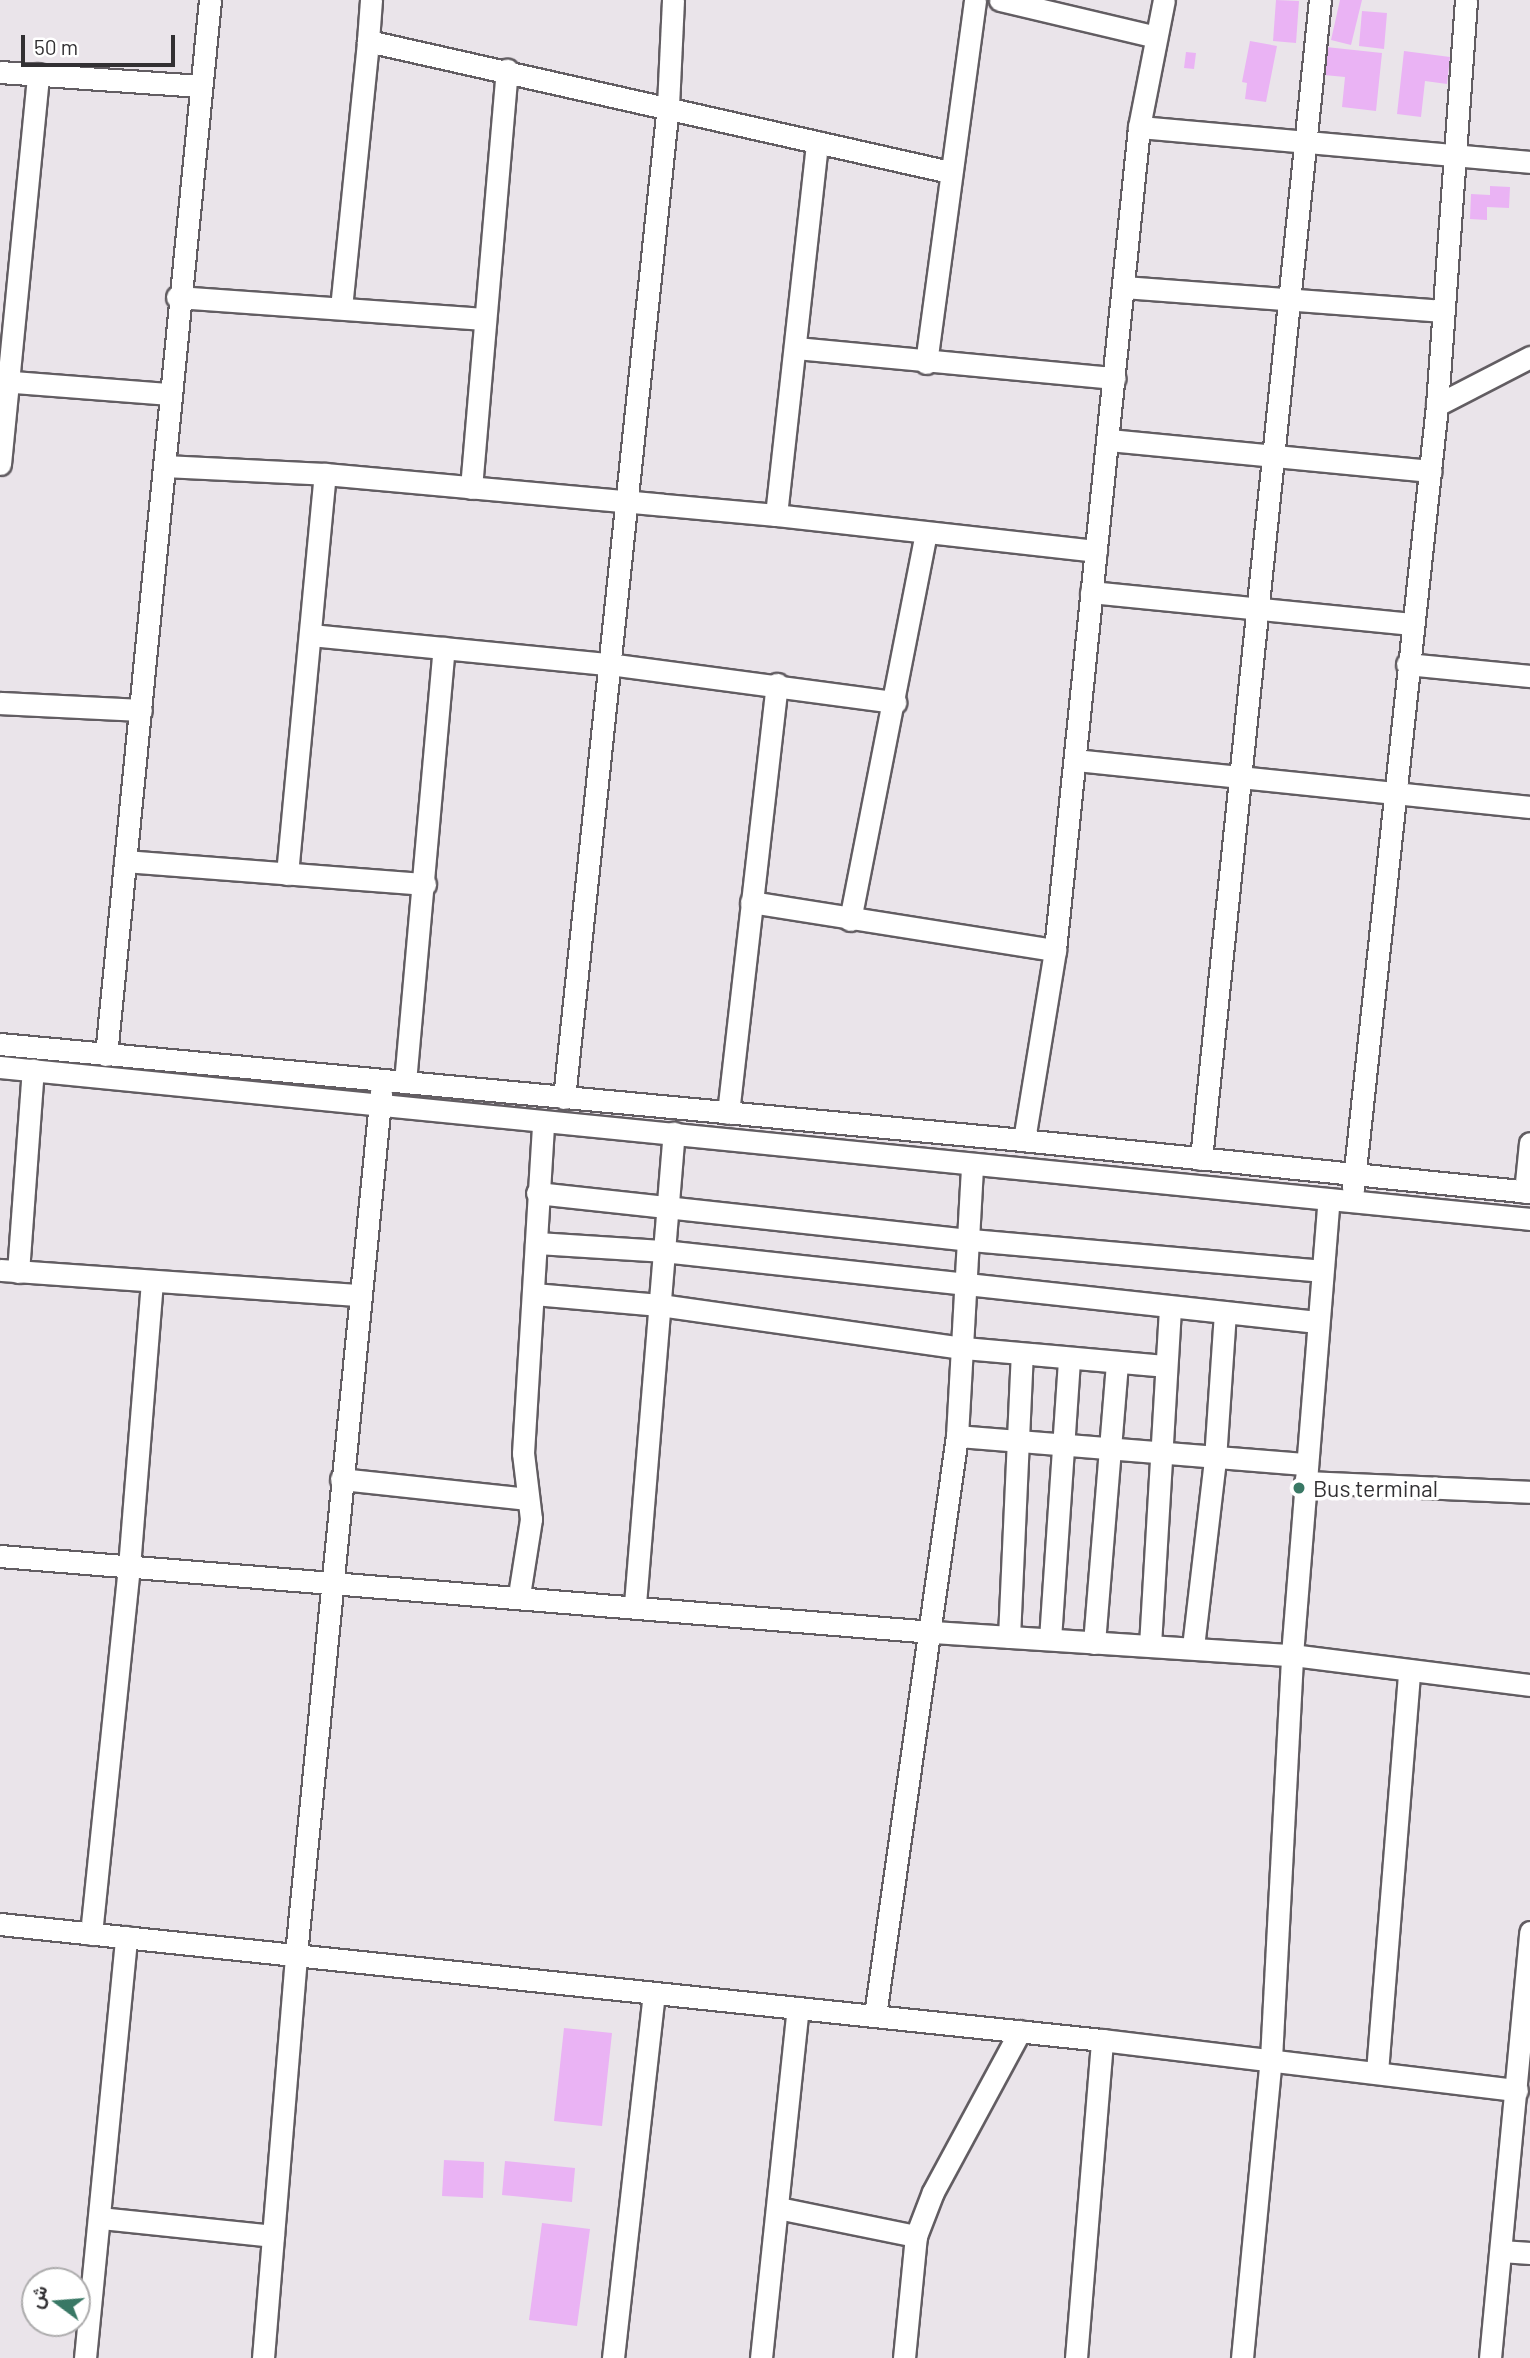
<!DOCTYPE html>
<html>
<head>
<meta charset="utf-8">
<style>
  body { margin:0 }
  #map { position:relative; width:1530px; height:2358px; overflow:hidden; background:#eae4ea; font-family:Barlow,Vazirmatn,sans-serif }
  div>[style] { position:absolute }
  .building>* { inset:0; background:#eab3f4 }
  .roads { filter:drop-shadow(2px 0 #625d62) drop-shadow(-2px 0 #625d62) drop-shadow(0 2px #625d62) drop-shadow(0 -2px #625d62) }
  .minor>* { height:21px; margin:-10.5px; padding:0 10.5px; transform-origin:10.5px; border-radius:10.5px; background:#fff }
  .dots>* { width:19px; height:19px; translate:-50% -50%; box-sizing:border-box; border:4px solid #fff; border-radius:50% }
  span { translate:-50% -50%; white-space:nowrap; text-align:center; line-height:1.15; -webkit-text-stroke:7px #fff; paint-order:stroke }
  .poi-label { font-size:23px; color:#323033 }
  .left { translate:0 -50%; text-align:left }
  .north { position:absolute; left:21px; top:2267px; width:70px; height:70px; box-sizing:border-box; background:#fff; border:2px solid #adacad; border-radius:50%; rotate:286deg; font-size:19px; font-weight:700; line-height:28px; text-align:center; color:#323033 }
  .north::after { content:''; display:block; margin:auto; width:24px; height:32px; background:#397865; clip-path:polygon(50% 0,100% 100%,50% 72%,0 100%) }
  .scale { position:absolute; left:21px; top:35px; width:154px; height:32px; box-sizing:border-box; border:4px solid #323033; border-top:0; padding-left:9px; font-size:21px; line-height:24px; white-space:nowrap; color:#323033; -webkit-text-stroke:5px #fff; paint-order:stroke }
</style>
</head>
<body>
<div id="map">
  <div class="building">
    <div style="clip-path:polygon(1276px 0,1299px 1px,1296px 43px,1273px 41px)"></div>
    <div style="clip-path:polygon(1340px 0,1362px 0,1351px 45px,1331px 40px)"></div>
    <div style="clip-path:polygon(1362px 11px,1387px 13px,1384px 49px,1359px 46px)"></div>
    <div style="clip-path:polygon(1250px 41px,1277px 46px,1266px 102px,1245px 99px,1247px 83px,1242px 82px)"></div>
    <div style="clip-path:polygon(1326px 47px,1382px 53px,1376px 111px,1342px 107px,1345px 77px,1324px 75px)"></div>
    <div style="clip-path:polygon(1404px 51px,1450px 57px,1447px 84px,1425px 81px,1421px 117px,1397px 114px)"></div>
    <div style="clip-path:polygon(1186px 52px,1196px 53px,1194px 69px,1184px 68px)"></div>
    <div style="clip-path:polygon(1490px 186px,1510px 187px,1509px 208px,1487px 207px,1487px 220px,1470px 219px,1471px 194px,1490px 195px)"></div>
    <div style="clip-path:polygon(564px 2028px,612px 2033px,602px 2126px,554px 2121px)"></div>
    <div style="clip-path:polygon(444px 2160px,484px 2162px,483px 2198px,442px 2196px)"></div>
    <div style="clip-path:polygon(505px 2161px,575px 2168px,572px 2202px,502px 2195px)"></div>
    <div style="clip-path:polygon(542px 2223px,590px 2229px,577px 2326px,529px 2320px)"></div>
  </div>
  <div class="roads">
    <div class="minor">
      <div style="left:371px;top:0;width:41px;rotate:94.2deg"></div>
      <div style="left:368px;top:41px;width:597px;rotate:12.69deg"></div>
      <div style="left:1000px;top:0;width:160px;rotate:13.3deg"></div>
      <div style="left:0;top:72px;width:200px;rotate:4deg"></div>
      <div style="left:1139px;top:127px;width:393px;rotate:5.1deg"></div>
      <div style="left:1124px;top:287px;width:320px;rotate:4.3deg"></div>
      <div style="left:177px;top:297px;width:308px;rotate:4.1deg"></div>
      <div style="left:341px;top:308px;width:268px;rotate:-84.2deg"></div>
      <div style="left:796px;top:348px;width:320px;rotate:5.4deg"></div>
      <div style="left:926px;top:363px;width:366px;rotate:-82.3deg"></div>
      <div style="left:0;top:381px;width:170px;rotate:4.4deg"></div>
      <div style="left:1437px;top:405px;width:105px;rotate:-27.3deg"></div>
      <div style="left:1109px;top:440px;width:323px;rotate:5.5deg"></div>
      <div style="left:0;top:464px;width:392px;rotate:-84.4deg"></div>
      <div style="left:164px;top:466px;width:161px;rotate:2.8deg"></div>
      <div style="left:325px;top:474px;width:453px;rotate:5.2deg"></div>
      <div style="left:776px;top:515px;width:322px;rotate:6.4deg"></div>
      <div style="left:471px;top:488px;width:420px;rotate:-85.1deg"></div>
      <div style="left:776px;top:515px;width:375px;rotate:-83.7deg"></div>
      <div style="left:1091px;top:592px;width:322px;rotate:5.7deg"></div>
      <div style="left:311px;top:635px;width:299px;rotate:5.6deg"></div>
      <div style="left:609px;top:664px;width:289px;rotate:7.6deg"></div>
      <div style="left:1407px;top:664px;width:124px;rotate:5.6deg"></div>
      <div style="left:0;top:703px;width:141px;rotate:2.8deg"></div>
      <div style="left:1075px;top:760px;width:457px;rotate:5.9deg"></div>
      <div style="left:125px;top:861px;width:301px;rotate:4.4deg"></div>
      <div style="left:287px;top:874px;width:402px;rotate:-84.6deg"></div>
      <div style="left:751px;top:902px;width:308px;rotate:9deg"></div>
      <div style="left:850px;top:920px;width:394px;rotate:-78.9deg"></div>
      <div style="left:0;top:1044px;width:1006px;rotate:5.36deg"></div>
      <div style="left:1002px;top:1138px;width:531px;rotate:5.84deg"></div>
      <div style="left:106px;top:1055px;width:1060px;rotate:-84.37deg"></div>
      <div style="left:0;top:1067px;width:1538px;rotate:5.67deg"></div>
      <div style="left:405px;top:1082px;width:436px;rotate:-84.9deg"></div>
      <div style="left:564px;top:1098px;width:997px;rotate:-84.02deg"></div>
      <div style="left:668px;top:106px;width:106px;rotate:-87.3deg"></div>
      <div style="left:728px;top:1113px;width:432px;rotate:-83.5deg"></div>
      <div style="left:1024px;top:1140px;width:193px;rotate:-80.7deg"></div>
      <div style="left:1055px;top:950px;width:827px;rotate:-84.17deg"></div>
      <div style="left:1139px;top:127px;width:129px;rotate:-78.9deg"></div>
      <div style="left:1201px;top:1159px;width:1165px;rotate:-84.14deg"></div>
      <div style="left:1353px;top:1189px;width:788px;rotate:-83.88deg"></div>
      <div style="left:1437px;top:405px;width:406px;rotate:-85.9deg"></div>
      <div style="left:1525px;top:1192px;width:49px;rotate:-84.2deg"></div>
      <div style="left:537px;top:1193px;width:436px;rotate:6.2deg"></div>
      <div style="left:970px;top:1240px;width:353px;rotate:5deg"></div>
      <div style="left:536px;top:1243px;width:127px;rotate:3.6deg"></div>
      <div style="left:663px;top:1251px;width:658px;rotate:6.2deg"></div>
      <div style="left:0;top:1270px;width:358px;rotate:4deg"></div>
      <div style="left:18px;top:1272px;width:203px;rotate:-85.8deg"></div>
      <div style="left:534px;top:1294px;width:126px;rotate:5deg"></div>
      <div style="left:660px;top:1305px;width:307px;rotate:8.1deg"></div>
      <div style="left:964px;top:1348px;width:201px;rotate:5.1deg"></div>
      <div style="left:957px;top:1436px;width:350px;rotate:4.6deg"></div>
      <div style="left:341px;top:1479px;width:187px;rotate:6.1deg"></div>
      <div style="left:1305px;top:1482px;width:225px;rotate:2.5deg"></div>
      <div style="left:0;top:1556px;width:935px;rotate:4.66deg"></div>
      <div style="left:932px;top:1632px;width:361px;rotate:3.7deg"></div>
      <div style="left:1292px;top:1655px;width:240px;rotate:7.2deg"></div>
      <div style="left:519px;top:1595px;width:77px;rotate:-81deg"></div>
      <div style="left:531px;top:1519px;width:66px;rotate:-96.9deg"></div>
      <div style="left:523px;top:1453px;width:332px;rotate:-86.5deg"></div>
      <div style="left:635px;top:1604px;width:473px;rotate:-85.3deg"></div>
      <div style="left:1009px;top:1637px;width:283px;rotate:-87.4deg"></div>
      <div style="left:1050px;top:1639px;width:280px;rotate:-86.1deg"></div>
      <div style="left:1094px;top:1643px;width:281px;rotate:-85.3deg"></div>
      <div style="left:1150px;top:1645px;width:339px;rotate:-86.6deg"></div>
      <div style="left:1193px;top:1647px;width:189px;rotate:-83.3deg"></div>
      <div style="left:1215px;top:1459px;width:147px;rotate:-86.1deg"></div>
      <div style="left:0;top:1924px;width:1108px;rotate:6.01deg"></div>
      <div style="left:1102px;top:2040px;width:418px;rotate:6.9deg"></div>
      <div style="left:91px;top:1934px;width:369px;rotate:-84.1deg"></div>
      <div style="left:129px;top:1567px;width:286px;rotate:-85.4deg"></div>
      <div style="left:875px;top:2015px;width:585px;rotate:-81.94deg"></div>
      <div style="left:957px;top:1436px;width:272px;rotate:-86.8deg"></div>
      <div style="left:1377px;top:2072px;width:403px;rotate:-85.4deg"></div>
      <div style="left:778px;top:2208px;width:141px;rotate:11.5deg"></div>
      <div style="left:100px;top:2218px;width:174px;rotate:5.9deg"></div>
      <div style="left:1501px;top:2251px;width:29px;rotate:4deg"></div>
      <div style="left:85px;top:2358px;width:423px;rotate:-84.4deg"></div>
      <div style="left:263px;top:2358px;width:405px;rotate:-85.3deg"></div>
      <div style="left:296px;top:1954px;width:866px;rotate:-84.37deg"></div>
      <div style="left:613px;top:2358px;width:366px;rotate:-83.6deg"></div>
      <div style="left:761px;top:2358px;width:352px;rotate:-84deg"></div>
      <div style="left:904px;top:2358px;width:123px;rotate:-84.4deg"></div>
      <div style="left:916px;top:2236px;width:47px;rotate:-68.9deg"></div>
      <div style="left:933px;top:2192px;width:183px;rotate:-61.6deg"></div>
      <div style="left:1076px;top:2358px;width:319px;rotate:-85.3deg"></div>
      <div style="left:1242px;top:2358px;width:300px;rotate:-84.5deg"></div>
      <div style="left:1271px;top:2059px;width:405px;rotate:-87deg"></div>
      <div style="left:1292px;top:1655px;width:457px;rotate:-85.4deg"></div>
      <div style="left:1490px;top:2358px;width:428px;rotate:-84.6deg"></div>
    </div>
  </div>
  <div class="dots">
    <div style="left:1299px;top:1488px;background:#397865"></div>
  </div>
  <div class="poi-label">
    <span class="left" style="left:1313px;top:1488px">Bus terminal</span>
  </div>
  <div class="north">ش</div>
  <div class="scale">50 m</div>
</div>
</body>
</html>
